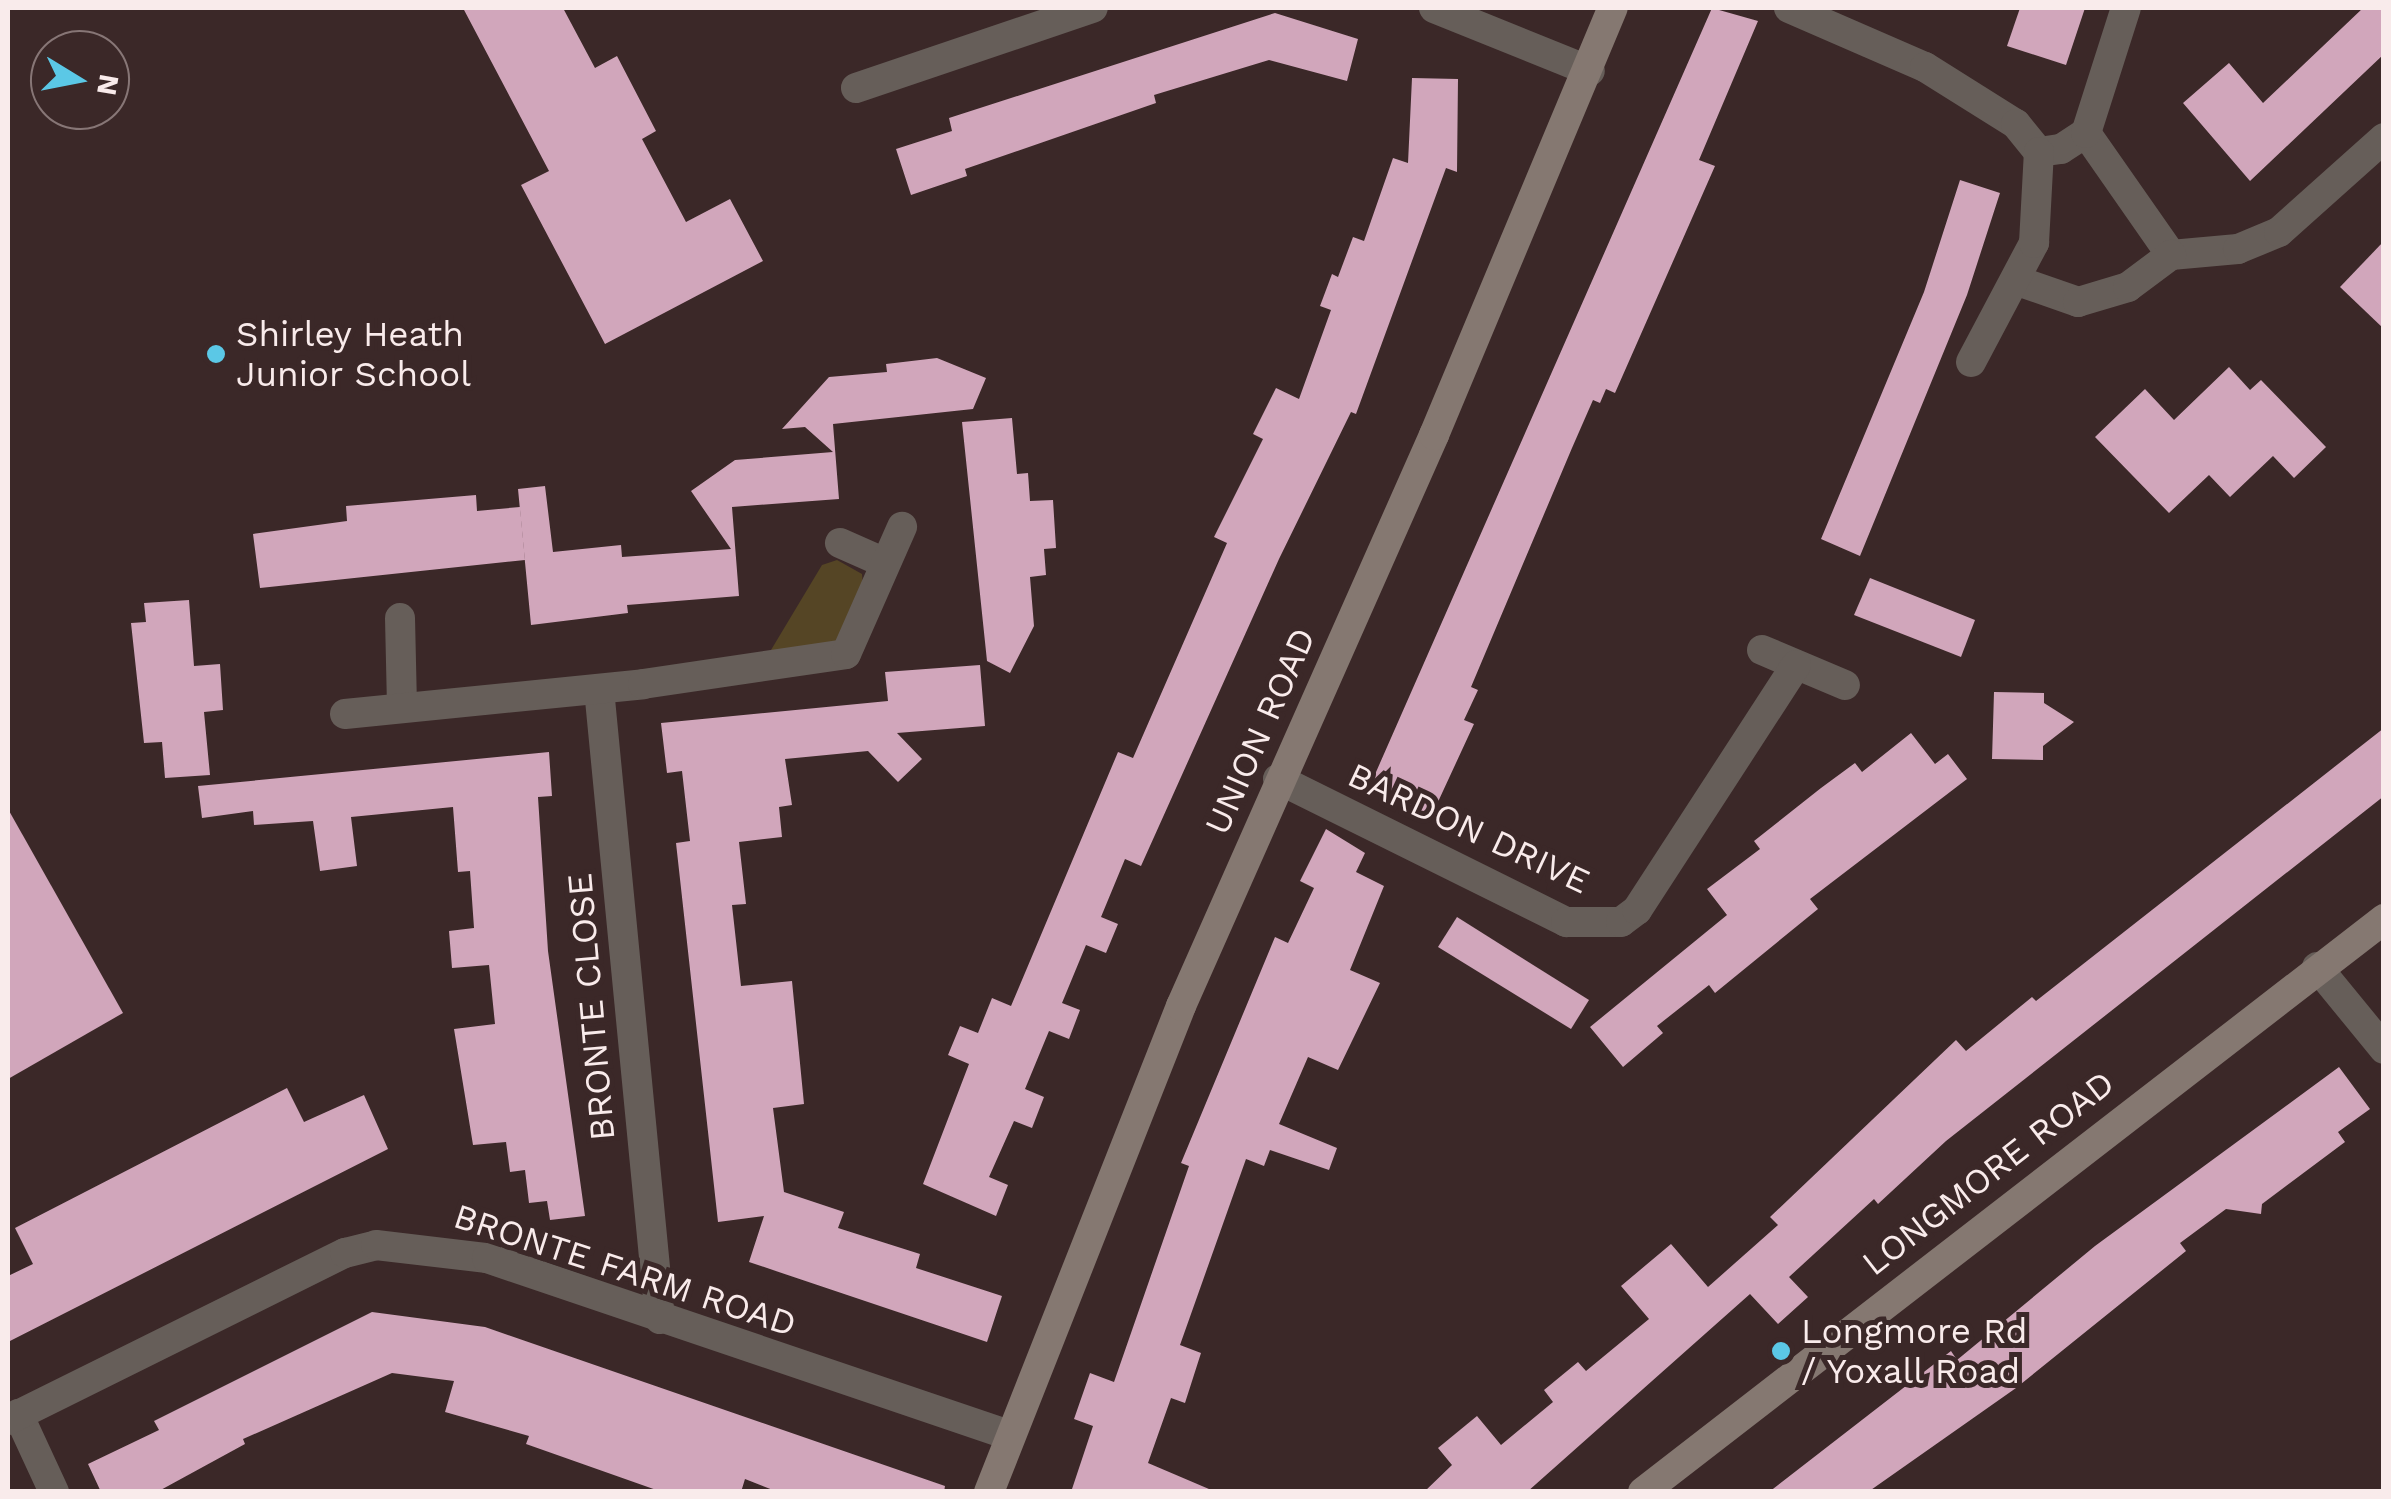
<!DOCTYPE html>
<html>
<head>
<meta charset="utf-8">
<style>
  body { margin:0 }
  #map { position:relative; width:2391px; height:1499px; overflow:hidden; background:#3b2828; font-family:"Work Sans",sans-serif }
  div>[style] { position:absolute }
  .green>* { inset:0; background:#554525 }
  .building>* { inset:0; background:#d1a6bb }
  .street>* { height:30px; margin:-15px; padding:0 15px; transform-origin:15px; border-radius:15px; background:#665e59 }
  .secondary>* { height:30px; margin:-15px; padding:0 15px; transform-origin:15px; border-radius:15px; background:#857871 }
  .dots>* { width:28px; height:28px; translate:-50% -50%; box-sizing:border-box; border:5px solid #3b2828; border-radius:50% }
  span { translate:-50% -50%; white-space:nowrap; text-align:center; line-height:1.15; -webkit-text-stroke:10px #3b2828; paint-order:stroke }
  .poi-label { font-size:35px; color:#f9ebeb }
  .left { translate:0 -50%; text-align:left }
  .street-label { font-size:35px; color:#f9ebeb }
  .frame { position:absolute; inset:0; border:10px solid #f9ebeb; pointer-events:none }
  .north { position:absolute; left:30px; top:30px; width:100px; height:100px; box-sizing:border-box; background:#3b2828; border:2px solid #877676; border-radius:50%; rotate:100deg; font-size:28px; font-weight:700; line-height:40px; text-align:center; color:#f9ebeb }
  .north::after { content:''; display:block; margin:auto; width:35px; height:45px; background:#5bc8e6; clip-path:polygon(50% 0,100% 100%,50% 72%,0 100%) }
</style>
</head>
<body>
<div id="map">
  <div class="green">
    <div style="clip-path:polygon(837px 560px,862px 574px,864px 600px,845px 639px,768px 655px,822px 565px)"></div>
  </div>
  <div class="building">
    <div style="clip-path:polygon(463px 8px,563px 8px,595px 68px,617px 56px,656px 131px,642px 139px,686px 222px,730px 199px,763px 261px,605px 344px,521px 185px,549px 171px)"></div>
    <div style="clip-path:polygon(1712px 8px,1758px 21px,1699px 160px,1715px 166px,1615px 393px,1606px 389px,1600px 403px,1593px 400px,1572px 448px,1471px 687px,1478px 690px,1464px 720px,1474px 724px,1431px 817px,1369px 788px)"></div>
    <div style="clip-path:polygon(2020px 8px,2085px 8px,2066px 65px,2007px 46px)"></div>
    <div style="clip-path:polygon(2363px 8px,2384px 8px,2384px 54px,2250px 181px,2183px 103px,2229px 63px,2263px 103px)"></div>
    <div style="clip-path:polygon(1275px 13px,1358px 39px,1347px 81px,1269px 60px,1154px 95px,1156px 103px,965px 169px,967px 176px,911px 195px,896px 149px,952px 131px,949px 118px)"></div>
    <div style="clip-path:polygon(1412px 78px,1458px 79px,1457px 172px,1446px 168px,1356px 414px,1351px 412px,1279px 559px,1141px 866px,1125px 859px,1101px 917px,1118px 924px,1106px 953px,1086px 945px,1062px 1003px,1080px 1010px,1069px 1039px,1049px 1031px,1025px 1089px,1044px 1097px,1032px 1128px,1014px 1121px,989px 1177px,1008px 1185px,996px 1216px,923px 1184px,969px 1064px,948px 1055px,960px 1026px,978px 1033px,992px 998px,1011px 1006px,1118px 752px,1133px 758px,1227px 543px,1214px 537px,1263px 439px,1253px 434px,1276px 388px,1299px 399px,1331px 310px,1320px 306px,1332px 274px,1338px 277px,1353px 237px,1364px 241px,1393px 158px,1408px 163px)"></div>
    <div style="clip-path:polygon(1960px 180px,2000px 193px,1967px 295px,1860px 556px,1821px 539px,1924px 292px)"></div>
    <div style="clip-path:polygon(2384px 241px,2384px 329px,2340px 287px)"></div>
    <div style="clip-path:polygon(937px 358px,986px 378px,973px 409px,833px 424px,839px 499px,732px 507px,739px 596px,627px 605px,628px 613px,531px 625px,518px 489px,545px 486px,553px 552px,621px 545px,622px 557px,731px 549px,691px 491px,735px 460px,833px 452px,805px 427px,782px 429px,829px 377px,887px 372px,886px 364px)"></div>
    <div style="clip-path:polygon(2229px 367px,2250px 390px,2261px 380px,2326px 447px,2294px 478px,2273px 456px,2230px 497px,2209px 475px,2169px 513px,2095px 437px,2145px 389px,2174px 420px)"></div>
    <div style="clip-path:polygon(1012px 418px,1017px 474px,1028px 473px,1030px 501px,1053px 500px,1056px 548px,1044px 549px,1046px 575px,1030px 577px,1034px 626px,1010px 673px,987px 661px,962px 422px)"></div>
    <div style="clip-path:polygon(476px 495px,477px 511px,520px 507px,525px 560px,260px 588px,253px 534px,347px 521px,346px 506px)"></div>
    <div style="clip-path:polygon(1870px 578px,1975px 620px,1961px 657px,1854px 615px)"></div>
    <div style="clip-path:polygon(189px 600px,194px 666px,220px 664px,223px 710px,204px 712px,210px 775px,165px 778px,162px 742px,144px 743px,131px 623px,146px 622px,144px 603px)"></div>
    <div style="clip-path:polygon(980px 665px,985px 726px,897px 733px,922px 759px,898px 782px,868px 751px,785px 759px,792px 805px,779px 807px,782px 837px,739px 842px,746px 904px,732px 905px,741px 986px,792px 981px,804px 1104px,773px 1108px,784px 1192px,844px 1212px,838px 1228px,920px 1254px,916px 1268px,1002px 1296px,987px 1342px,749px 1262px,764px 1216px,718px 1222px,676px 843px,690px 841px,682px 771px,667px 773px,661px 723px,888px 701px,885px 672px)"></div>
    <div style="clip-path:polygon(1994px 692px,2044px 693px,2044px 703px,2074px 722px,2043px 746px,2043px 760px,1992px 759px)"></div>
    <div style="clip-path:polygon(2384px 728px,2384px 796px,1946px 1141px,1878px 1204px,1874px 1199px,1789px 1277px,1808px 1297px,1778px 1324px,1750px 1294px,1527px 1492px,1424px 1492px,1452px 1465px,1438px 1448px,1477px 1416px,1501px 1445px,1553px 1402px,1544px 1390px,1578px 1362px,1586px 1371px,1649px 1319px,1621px 1286px,1671px 1244px,1708px 1287px,1778px 1225px,1770px 1217px,1956px 1040px,1966px 1051px,2032px 997px,2036px 1001px)"></div>
    <div style="clip-path:polygon(1911px 733px,1935px 764px,1948px 754px,1967px 779px,1810px 899px,1818px 909px,1715px 993px,1709px 985px,1657px 1026px,1663px 1033px,1623px 1067px,1590px 1027px,1727px 915px,1707px 889px,1760px 849px,1754px 841px,1821px 788px,1855px 763px,1862px 772px)"></div>
    <div style="clip-path:polygon(549px 752px,552px 796px,538px 797px,548px 951px,585px 1216px,550px 1220px,547px 1201px,529px 1203px,525px 1170px,510px 1172px,506px 1142px,473px 1145px,454px 1029px,495px 1024px,489px 965px,452px 968px,449px 931px,474px 928px,470px 871px,458px 872px,453px 807px,351px 817px,357px 866px,320px 871px,313px 821px,254px 825px,253px 811px,202px 818px,198px 786px)"></div>
    <div style="clip-path:polygon(8px 809px,123px 1013px,8px 1079px)"></div>
    <div style="clip-path:polygon(1326px 829px,1365px 853px,1356px 872px,1384px 886px,1350px 970px,1380px 983px,1338px 1070px,1308px 1057px,1279px 1124px,1337px 1148px,1329px 1170px,1270px 1150px,1264px 1166px,1246px 1159px,1180px 1345px,1201px 1353px,1185px 1403px,1171px 1398px,1148px 1463px,1216px 1492px,1071px 1492px,1093px 1426px,1074px 1419px,1090px 1373px,1114px 1382px,1189px 1166px,1181px 1163px,1275px 937px,1288px 943px,1314px 888px,1300px 881px)"></div>
    <div style="clip-path:polygon(1457px 917px,1589px 1000px,1571px 1029px,1438px 947px)"></div>
    <div style="clip-path:polygon(2339px 1067px,2370px 1109px,2338px 1132px,2345px 1142px,2262px 1204px,2261px 1214px,2226px 1209px,2180px 1243px,2186px 1251px,2016px 1388px,1868px 1492px,1769px 1492px,1951px 1351px,1957px 1360px,2095px 1246px)"></div>
    <div style="clip-path:polygon(287px 1088px,304px 1122px,364px 1095px,388px 1149px,8px 1342px,8px 1276px,33px 1264px,15px 1228px)"></div>
    <div style="clip-path:polygon(372px 1312px,485px 1327px,945px 1486px,944px 1492px,778px 1492px,745px 1479px,741px 1492px,662px 1492px,526px 1444px,529px 1436px,445px 1412px,454px 1381px,392px 1373px,243px 1439px,245px 1444px,157px 1492px,101px 1492px,88px 1464px,159px 1430px,154px 1421px)"></div>
  </div>
  <div class="street">
    <div style="left:1434px;top:8px;width:168px;rotate:22deg"></div>
    <div style="left:1789px;top:8px;width:148px;rotate:23.5deg"></div>
    <div style="left:1925px;top:67px;width:107px;rotate:32.1deg"></div>
    <div style="left:2016px;top:124px;width:36px;rotate:51deg"></div>
    <div style="left:2039px;top:152px;width:22px;rotate:-8deg"></div>
    <div style="left:2061px;top:149px;width:30px;rotate:-33deg"></div>
    <div style="left:2086px;top:133px;width:149px;rotate:55.1deg"></div>
    <div style="left:2171px;top:255px;width:67px;rotate:-5.1deg"></div>
    <div style="left:2238px;top:249px;width:44px;rotate:-22.5deg"></div>
    <div style="left:2279px;top:232px;width:141px;rotate:-41.8deg"></div>
    <div style="left:856px;top:88px;width:250px;rotate:-18.7deg"></div>
    <div style="left:2086px;top:133px;width:131px;rotate:-72.3deg"></div>
    <div style="left:2015px;top:280px;width:67px;rotate:19.2deg"></div>
    <div style="left:2078px;top:302px;width:52px;rotate:-16.7deg"></div>
    <div style="left:2128px;top:287px;width:54px;rotate:-36.7deg"></div>
    <div style="left:1971px;top:362px;width:135px;rotate:-62.1deg"></div>
    <div style="left:2034px;top:243px;width:91px;rotate:-86.9deg"></div>
    <div style="left:840px;top:543px;width:47px;rotate:23.8deg"></div>
    <div style="left:400px;top:618px;width:87px;rotate:88.7deg"></div>
    <div style="left:1762px;top:650px;width:90px;rotate:22.9deg"></div>
    <div style="left:599px;top:689px;width:633px;rotate:84.47deg"></div>
    <div style="left:345px;top:714px;width:300px;rotate:-5.7deg"></div>
    <div style="left:643px;top:684px;width:205px;rotate:-8.4deg"></div>
    <div style="left:846px;top:654px;width:139px;rotate:-66.2deg"></div>
    <div style="left:1278px;top:779px;width:322px;rotate:26.4deg"></div>
    <div style="left:1566px;top:922px;width:55px"></div>
    <div style="left:1621px;top:922px;width:20px;rotate:-37deg"></div>
    <div style="left:1637px;top:910px;width:292px;rotate:-57deg"></div>
    <div style="left:2317px;top:967px;width:106px;rotate:50.7deg"></div>
    <div style="left:18px;top:1414px;width:86px;rotate:65.2deg"></div>
    <div style="left:8px;top:1420px;width:376px;rotate:-26.4deg"></div>
    <div style="left:345px;top:1253px;width:32px;rotate:-14deg"></div>
    <div style="left:376px;top:1245px;width:112px;rotate:6.7deg"></div>
    <div style="left:487px;top:1258px;width:551px;rotate:18.73deg"></div>
  </div>
  <div class="secondary">
    <div style="left:989px;top:1492px;width:523px;rotate:-68.44deg"></div>
    <div style="left:1181px;top:1006px;width:625px;rotate:-66.1deg"></div>
    <div style="left:1434px;top:435px;width:463px;rotate:-67.3deg"></div>
    <div style="left:1643px;top:1492px;width:937px;rotate:-37.71deg"></div>
  </div>
  <div class="dots">
    <div style="left:216px;top:354px;background:#5bc8e6"></div>
    <div style="left:1781px;top:1351px;background:#5bc8e6"></div>
  </div>
  <div class="poi-label">
    <span class="left" style="left:236px;top:354px">Shirley Heath<br>Junior School</span>
    <span class="left" style="left:1801px;top:1351px">Longmore Rd<br>/ Yoxall Road</span>
  </div>
  <div class="street-label">
    <span style="left:1260px;top:731px;rotate:-66deg">UNION ROAD</span>
    <span style="left:1469px;top:828px;rotate:25deg">BARDON DRIVE</span>
    <span style="left:591px;top:1007px;rotate:-95deg">BRONTE CLOSE</span>
    <span style="left:1988px;top:1173px;rotate:-38deg">LONGMORE ROAD</span>
    <span style="left:625px;top:1270px;rotate:18deg">BRONTE FARM ROAD</span>
  </div>
  <div class="frame"></div>
  <div class="north">N</div>
</div>
</body>
</html>
